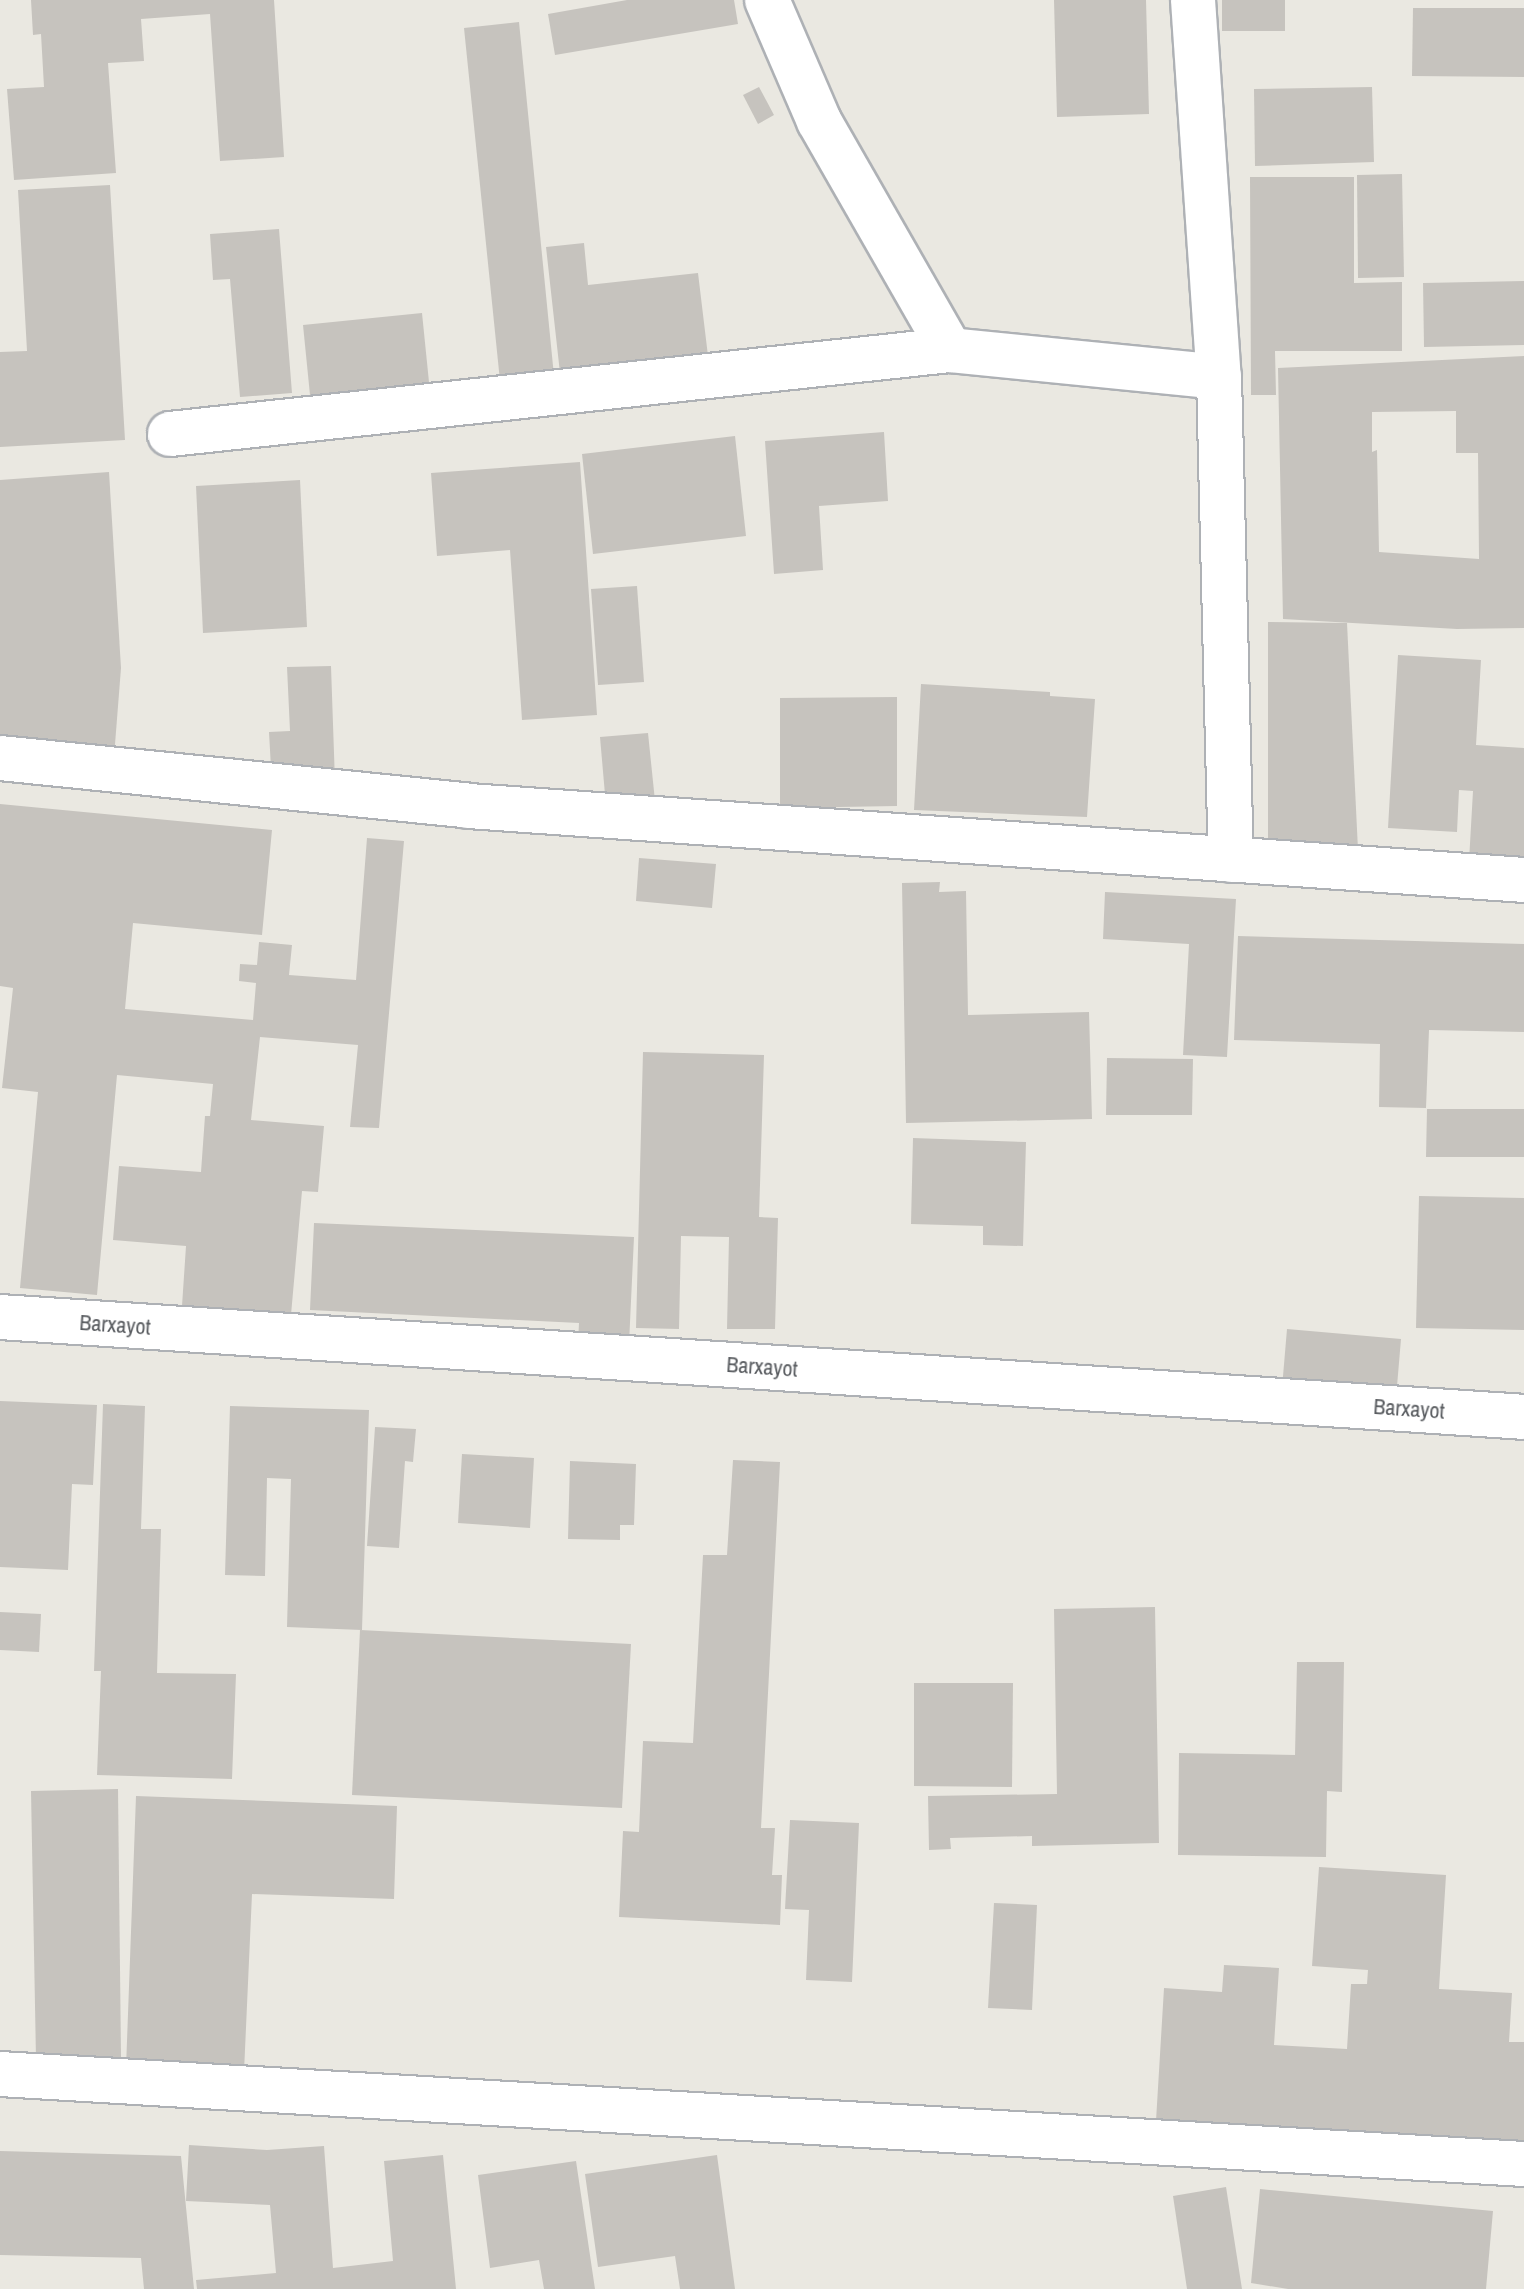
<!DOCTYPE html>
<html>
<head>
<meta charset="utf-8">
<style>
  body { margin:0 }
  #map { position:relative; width:1524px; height:2289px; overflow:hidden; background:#eae8e1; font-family:"Archivo Narrow",sans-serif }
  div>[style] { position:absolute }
  .building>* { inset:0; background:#c6c3be }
  .roads { filter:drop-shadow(2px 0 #aeb1b5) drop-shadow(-2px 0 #aeb1b5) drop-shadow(0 2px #aeb1b5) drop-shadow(0 -2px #aeb1b5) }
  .minor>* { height:44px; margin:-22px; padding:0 22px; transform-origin:22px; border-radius:22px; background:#fff }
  span { translate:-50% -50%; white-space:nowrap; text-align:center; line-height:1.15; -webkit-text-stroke:7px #fff; paint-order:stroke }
  .street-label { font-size:22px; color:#595c60 }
</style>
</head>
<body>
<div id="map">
  <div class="building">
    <div style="clip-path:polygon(31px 0,274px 0,284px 157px,220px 161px,210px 14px,141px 19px,144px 61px,108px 63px,116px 173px,14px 180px,7px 89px,44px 87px,41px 34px,33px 35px)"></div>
    <div style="clip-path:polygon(627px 0,734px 0,738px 24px,555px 55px,548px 14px)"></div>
    <div style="clip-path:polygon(1054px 0,1146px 0,1149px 114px,1057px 117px)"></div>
    <div style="clip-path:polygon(1222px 0,1285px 0,1285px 31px,1222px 31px)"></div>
    <div style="clip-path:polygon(1413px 8px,1524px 8px,1524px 77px,1412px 76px)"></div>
    <div style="clip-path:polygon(519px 22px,554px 376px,500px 381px,464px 28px)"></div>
    <div style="clip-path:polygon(759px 87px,774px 115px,758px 124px,743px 95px)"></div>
    <div style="clip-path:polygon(1372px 87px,1374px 162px,1255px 166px,1254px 89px)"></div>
    <div style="clip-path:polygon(1402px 174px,1404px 277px,1358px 278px,1357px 175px)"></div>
    <div style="clip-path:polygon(1250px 177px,1354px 177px,1354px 283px,1402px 282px,1402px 351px,1275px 351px,1276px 395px,1251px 395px)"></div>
    <div style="clip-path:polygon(110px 185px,125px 440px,0 447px,0 352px,27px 351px,18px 190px)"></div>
    <div style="clip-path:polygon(279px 229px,292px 393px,240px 397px,230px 279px,213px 280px,210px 234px)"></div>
    <div style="clip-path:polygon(584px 243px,588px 285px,698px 273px,708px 356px,560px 373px,546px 247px)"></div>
    <div style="clip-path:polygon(1524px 281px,1524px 345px,1424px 347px,1423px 283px)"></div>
    <div style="clip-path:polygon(422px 313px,431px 402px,312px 415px,303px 325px)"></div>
    <div style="clip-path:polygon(evenodd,1524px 356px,1524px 628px,1457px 629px,1283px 619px,1278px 368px,1524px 356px,1456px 411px,1456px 453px,1478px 453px,1479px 559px,1379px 552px,1377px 450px,1372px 452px,1372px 412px,1456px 411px)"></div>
    <div style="clip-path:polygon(884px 432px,888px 501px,819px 506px,823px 570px,774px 574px,765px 441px)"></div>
    <div style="clip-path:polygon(735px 436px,746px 536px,593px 554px,582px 454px)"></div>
    <div style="clip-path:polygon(580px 462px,597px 715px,522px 720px,510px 550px,437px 556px,431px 473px)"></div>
    <div style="clip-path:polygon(109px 472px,121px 668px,114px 757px,0 748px,0 480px)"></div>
    <div style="clip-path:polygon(300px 480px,307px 627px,203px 633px,196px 486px)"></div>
    <div style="clip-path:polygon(637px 586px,644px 682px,598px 685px,591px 589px)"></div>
    <div style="clip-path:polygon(1268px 622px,1347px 623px,1358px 850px,1268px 849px)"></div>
    <div style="clip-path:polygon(1398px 655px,1481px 660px,1476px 745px,1524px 748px,1524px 864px,1469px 861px,1473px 791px,1459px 790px,1457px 832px,1388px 828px)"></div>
    <div style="clip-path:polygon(331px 666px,335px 782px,272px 786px,269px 732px,290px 731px,287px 667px)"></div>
    <div style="clip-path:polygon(921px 684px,1050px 692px,1050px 696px,1095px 699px,1087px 817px,914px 810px)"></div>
    <div style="clip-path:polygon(897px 697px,897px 806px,780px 808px,780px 698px)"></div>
    <div style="clip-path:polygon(648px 733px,655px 801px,606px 806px,600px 737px)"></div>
    <div style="clip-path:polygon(0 804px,272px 830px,262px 935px,133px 923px,125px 1009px,253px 1020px,256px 983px,239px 981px,240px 964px,257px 965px,259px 942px,292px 945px,289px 975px,356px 980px,367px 838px,404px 841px,379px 1128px,350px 1127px,358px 1045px,260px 1037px,251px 1120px,324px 1126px,318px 1192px,302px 1191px,291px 1315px,182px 1306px,186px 1246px,113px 1240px,119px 1166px,201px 1172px,205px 1116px,210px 1116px,213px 1084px,117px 1075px,97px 1295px,20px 1288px,38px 1092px,2px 1088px,13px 988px,0 986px)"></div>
    <div style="clip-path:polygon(639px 858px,716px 864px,712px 908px,636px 901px)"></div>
    <div style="clip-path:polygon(940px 882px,939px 892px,966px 891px,968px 1015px,1089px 1012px,1092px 1119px,906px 1123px,902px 883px)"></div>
    <div style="clip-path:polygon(1105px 892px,1236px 899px,1227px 1057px,1183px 1055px,1189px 944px,1103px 939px)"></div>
    <div style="clip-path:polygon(1238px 936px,1524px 944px,1524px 1032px,1429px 1030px,1426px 1108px,1379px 1107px,1380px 1044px,1234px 1040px)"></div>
    <div style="clip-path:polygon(643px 1052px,764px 1055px,759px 1217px,778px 1218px,775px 1329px,727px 1329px,729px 1237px,681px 1236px,679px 1329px,636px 1328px)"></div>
    <div style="clip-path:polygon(1107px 1058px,1193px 1059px,1192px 1115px,1106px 1115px)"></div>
    <div style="clip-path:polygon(1427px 1109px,1524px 1109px,1524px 1157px,1426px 1157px)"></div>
    <div style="clip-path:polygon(913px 1138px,1026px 1142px,1023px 1246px,983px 1245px,983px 1226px,911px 1224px)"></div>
    <div style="clip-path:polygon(1419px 1196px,1524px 1198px,1524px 1330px,1416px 1328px)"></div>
    <div style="clip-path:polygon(314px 1223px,634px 1237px,629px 1344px,578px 1343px,579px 1323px,310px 1310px)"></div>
    <div style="clip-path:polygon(1287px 1329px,1401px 1339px,1396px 1398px,1282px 1388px)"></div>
    <div style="clip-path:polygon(0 1401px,97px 1405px,93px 1485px,72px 1484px,68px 1570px,0 1567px)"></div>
    <div style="clip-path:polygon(103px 1404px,145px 1406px,141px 1529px,161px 1529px,157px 1673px,236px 1674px,232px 1779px,97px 1775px,101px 1671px,94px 1671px)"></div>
    <div style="clip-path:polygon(230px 1406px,369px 1410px,362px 1630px,287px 1627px,291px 1479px,267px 1478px,265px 1576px,225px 1575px)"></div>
    <div style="clip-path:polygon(375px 1427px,416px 1429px,413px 1462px,405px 1461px,399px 1548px,367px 1546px)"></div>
    <div style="clip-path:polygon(462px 1454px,534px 1458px,530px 1528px,458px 1523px)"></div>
    <div style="clip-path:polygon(733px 1460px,780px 1462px,761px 1828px,775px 1828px,772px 1875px,782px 1875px,780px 1925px,619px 1917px,623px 1831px,639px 1832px,643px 1741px,693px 1743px,703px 1555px,727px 1555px)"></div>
    <div style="clip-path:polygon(570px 1461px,636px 1464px,634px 1525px,620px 1525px,620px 1540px,568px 1539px)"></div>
    <div style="clip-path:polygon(1155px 1607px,1159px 1843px,1032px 1846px,1032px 1836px,950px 1838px,951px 1849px,929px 1850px,928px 1796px,1057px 1794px,1054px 1609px)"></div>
    <div style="clip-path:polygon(0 1612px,41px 1614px,39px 1652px,0 1650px)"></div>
    <div style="clip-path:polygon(360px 1630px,631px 1644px,622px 1808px,352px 1795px)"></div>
    <div style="clip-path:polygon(1297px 1662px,1344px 1662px,1342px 1792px,1327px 1791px,1326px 1857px,1178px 1855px,1179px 1753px,1295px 1755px)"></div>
    <div style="clip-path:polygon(914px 1683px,1013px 1683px,1012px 1787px,914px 1786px)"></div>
    <div style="clip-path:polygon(118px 1789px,121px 2057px,36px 2059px,31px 1791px)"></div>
    <div style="clip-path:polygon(136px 1796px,397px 1806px,394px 1899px,252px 1894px,244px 2072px,126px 2068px)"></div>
    <div style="clip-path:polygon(790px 1820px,859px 1823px,852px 1982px,806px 1980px,809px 1910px,785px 1909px)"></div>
    <div style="clip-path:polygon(1319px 1867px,1446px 1875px,1439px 1989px,1512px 1993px,1509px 2042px,1524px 2042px,1524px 2143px,1156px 2121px,1164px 1988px,1222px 1992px,1224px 1965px,1279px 1968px,1274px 2045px,1347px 2049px,1351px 1984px,1367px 1984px,1368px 1970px,1312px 1966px)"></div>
    <div style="clip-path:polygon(994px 1903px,1037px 1905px,1032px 2010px,988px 2008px)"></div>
    <div style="clip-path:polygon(189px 2145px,267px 2150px,324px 2146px,333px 2268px,393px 2261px,384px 2161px,443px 2155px,456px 2289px,197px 2289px,196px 2280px,276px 2273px,270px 2205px,186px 2201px)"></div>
    <div style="clip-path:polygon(0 2151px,181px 2156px,194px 2289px,144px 2289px,141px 2258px,0 2255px)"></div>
    <div style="clip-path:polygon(717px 2155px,735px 2289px,680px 2289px,675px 2256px,598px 2267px,585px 2174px)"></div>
    <div style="clip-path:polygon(576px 2161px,595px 2289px,544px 2289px,539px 2260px,490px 2268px,478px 2175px)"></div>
    <div style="clip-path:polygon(1226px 2187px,1242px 2289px,1187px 2289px,1173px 2196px)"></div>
    <div style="clip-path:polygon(1260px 2189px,1493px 2211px,1486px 2289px,1288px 2289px,1251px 2283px)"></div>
  </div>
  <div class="roads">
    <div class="minor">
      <div style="left:767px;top:0;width:132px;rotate:66.7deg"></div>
      <div style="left:819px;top:121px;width:264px;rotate:60.2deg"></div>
      <div style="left:950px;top:350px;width:270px;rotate:5.7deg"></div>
      <div style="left:1193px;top:0;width:378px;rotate:86.1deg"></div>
      <div style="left:1219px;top:377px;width:483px;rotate:88.6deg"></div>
      <div style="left:170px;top:434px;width:785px;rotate:-6.15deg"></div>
      <div style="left:0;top:758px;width:471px;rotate:5.8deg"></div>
      <div style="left:469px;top:806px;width:1058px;rotate:4.01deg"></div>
      <div style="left:0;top:1317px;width:1527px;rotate:3.75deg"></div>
      <div style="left:0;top:2074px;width:1527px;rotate:3.38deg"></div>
    </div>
  </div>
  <div class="street-label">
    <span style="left:115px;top:1325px;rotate:4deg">Barxayot</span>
    <span style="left:762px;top:1367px;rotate:4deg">Barxayot</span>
    <span style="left:1409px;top:1409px;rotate:4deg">Barxayot</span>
  </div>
</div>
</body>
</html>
